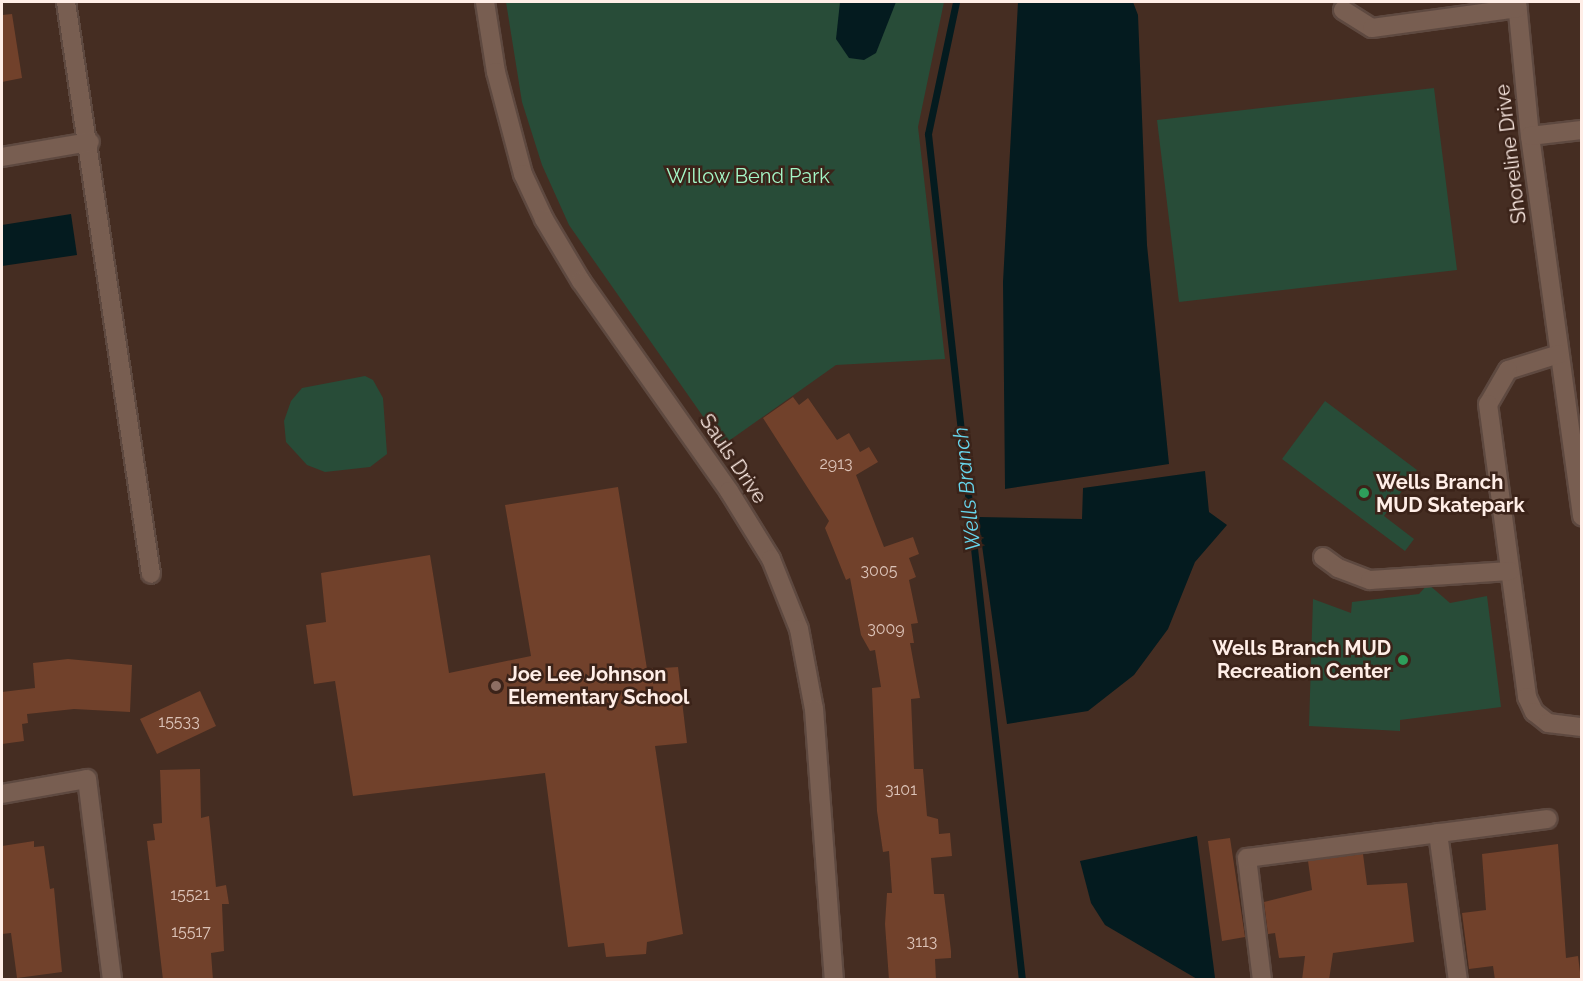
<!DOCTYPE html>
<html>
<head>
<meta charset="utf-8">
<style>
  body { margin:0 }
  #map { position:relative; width:1583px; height:981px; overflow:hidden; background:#452d22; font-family:Raleway,sans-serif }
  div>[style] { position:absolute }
  .green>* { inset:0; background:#284c38 }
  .water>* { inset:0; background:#041b1f }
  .stream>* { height:7px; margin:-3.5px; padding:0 3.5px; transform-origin:3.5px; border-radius:3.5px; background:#041b1f }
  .building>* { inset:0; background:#71412b }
  .roads { filter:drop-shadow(2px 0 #5e4940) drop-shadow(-2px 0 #5e4940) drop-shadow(0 2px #5e4940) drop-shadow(0 -2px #5e4940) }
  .minor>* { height:18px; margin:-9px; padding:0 9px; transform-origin:9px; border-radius:9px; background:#785e51 }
  .dots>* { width:16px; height:16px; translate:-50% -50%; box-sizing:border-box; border:3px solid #3b2319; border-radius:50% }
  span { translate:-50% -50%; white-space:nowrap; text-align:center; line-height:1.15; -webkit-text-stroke:5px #3b2319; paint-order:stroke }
  .number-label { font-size:16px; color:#dcc3b8 }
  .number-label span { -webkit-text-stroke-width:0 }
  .street-label { font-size:20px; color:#ffeee7 }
  .park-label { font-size:20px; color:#a4f7c7 }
  .poi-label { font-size:20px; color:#ffeee7; font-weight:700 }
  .left { translate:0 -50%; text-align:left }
  .right { translate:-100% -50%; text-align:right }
  .water-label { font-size:21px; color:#67d6ed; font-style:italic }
  .frame { position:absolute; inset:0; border:3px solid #ffeee7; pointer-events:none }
</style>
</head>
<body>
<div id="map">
  <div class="green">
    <div style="clip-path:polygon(506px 2px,944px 2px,918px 127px,945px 359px,836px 365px,723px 445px,569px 225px,542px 165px,522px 102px)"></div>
    <div style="clip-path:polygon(1434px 88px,1457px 270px,1179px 302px,1157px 120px)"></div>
    <div style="clip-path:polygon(365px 376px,373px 380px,383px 398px,387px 454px,370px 467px,325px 472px,307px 465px,286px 442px,284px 421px,291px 401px,302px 388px)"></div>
    <div style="clip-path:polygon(1325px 401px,1417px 470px,1384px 516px,1414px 539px,1405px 551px,1282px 459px)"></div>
    <div style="clip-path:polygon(1428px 584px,1450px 603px,1487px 596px,1501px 707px,1400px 720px,1400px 731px,1309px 726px,1313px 599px,1351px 613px,1352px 602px,1419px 594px)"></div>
  </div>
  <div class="water">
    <div style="clip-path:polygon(840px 2px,896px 2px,876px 53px,864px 60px,849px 58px,836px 39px)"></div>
    <div style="clip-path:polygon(1018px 2px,1133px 2px,1138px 15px,1147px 245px,1169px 464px,1005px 489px,1003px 282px)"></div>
    <div style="clip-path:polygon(71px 214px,77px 255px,2px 266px,2px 225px)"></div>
    <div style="clip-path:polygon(1205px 471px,1209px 512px,1227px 525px,1195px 562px,1168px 629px,1134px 675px,1088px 711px,1007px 724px,978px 517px,1082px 519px,1083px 488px)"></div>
    <div style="clip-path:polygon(1197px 836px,1215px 978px,1212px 979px,1197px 979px,1105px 925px,1091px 903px,1080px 861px)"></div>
  </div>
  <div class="stream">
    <div style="left:956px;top:2px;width:135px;rotate:102deg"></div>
    <div style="left:928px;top:134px;width:851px;rotate:83.66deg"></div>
  </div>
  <div class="building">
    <div style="clip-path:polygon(12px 14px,22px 78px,2px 82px,2px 15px)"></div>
    <div style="clip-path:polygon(793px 397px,799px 405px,808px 398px,837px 440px,849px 433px,860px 452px,869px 447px,878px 462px,856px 475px,884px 547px,913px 537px,919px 554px,909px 558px,916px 577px,909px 580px,918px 623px,911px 624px,914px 643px,910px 643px,920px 698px,911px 699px,914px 769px,923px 769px,927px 816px,938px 819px,939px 834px,950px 833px,952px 856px,931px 858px,934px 894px,944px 894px,951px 951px,951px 958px,935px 959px,936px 980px,889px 980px,885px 924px,887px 893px,892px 893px,889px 851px,883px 852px,877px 811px,872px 688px,881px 687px,875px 650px,870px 651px,861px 635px,850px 578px,846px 580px,825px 528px,829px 521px,763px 418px)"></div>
    <div style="clip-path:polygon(618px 487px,647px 669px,678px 667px,687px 743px,655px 746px,683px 934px,647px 942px,646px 954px,606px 957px,604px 943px,568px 947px,545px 773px,353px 796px,335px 681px,314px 684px,306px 625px,326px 622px,321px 573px,430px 555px,449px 673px,531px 656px,505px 505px)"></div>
    <div style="clip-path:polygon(68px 659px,132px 665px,130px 712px,74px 709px,27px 714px,28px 723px,22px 724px,24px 741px,2px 744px,2px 692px,35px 688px,33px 663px)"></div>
    <div style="clip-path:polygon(200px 691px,216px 726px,157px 754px,140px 719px)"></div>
    <div style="clip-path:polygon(200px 769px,201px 818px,209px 816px,216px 887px,226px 885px,229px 904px,222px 904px,224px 951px,211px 953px,213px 980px,163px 980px,147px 841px,155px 840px,153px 824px,162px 823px,160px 770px)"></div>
    <div style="clip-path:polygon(1230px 838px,1245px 937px,1222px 941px,1208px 841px)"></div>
    <div style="clip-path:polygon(34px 841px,34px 847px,44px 846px,50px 889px,54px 888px,62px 972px,17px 978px,11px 933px,2px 934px,2px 846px)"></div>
    <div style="clip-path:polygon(1558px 844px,1566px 958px,1578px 956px,1581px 980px,1495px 980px,1493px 966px,1469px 969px,1462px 913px,1486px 910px,1482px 854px)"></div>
    <div style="clip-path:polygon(1363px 854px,1367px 885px,1407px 883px,1414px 942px,1333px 953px,1329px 980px,1302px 980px,1305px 956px,1279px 958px,1275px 933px,1268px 934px,1264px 902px,1312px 890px,1308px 861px)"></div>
  </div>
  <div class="roads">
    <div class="minor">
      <div style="left:66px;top:2px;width:578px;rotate:81.55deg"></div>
      <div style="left:485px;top:2px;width:71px;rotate:81.1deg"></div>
      <div style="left:496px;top:72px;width:106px;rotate:75.2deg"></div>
      <div style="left:523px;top:174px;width:50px;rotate:65deg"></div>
      <div style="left:544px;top:219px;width:72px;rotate:59.2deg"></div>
      <div style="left:581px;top:281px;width:257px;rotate:54.8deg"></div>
      <div style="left:729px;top:491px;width:80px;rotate:58.3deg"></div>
      <div style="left:771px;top:559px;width:75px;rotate:68.2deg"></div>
      <div style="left:799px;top:629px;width:81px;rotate:79.4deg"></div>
      <div style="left:814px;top:709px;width:272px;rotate:85.8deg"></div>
      <div style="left:1517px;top:2px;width:135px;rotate:84.5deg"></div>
      <div style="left:1530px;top:136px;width:384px;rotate:82.2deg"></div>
      <div style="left:1343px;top:10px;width:34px;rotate:32deg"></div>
      <div style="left:1372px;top:28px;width:147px;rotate:-7.8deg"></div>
      <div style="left:1530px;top:136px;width:52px;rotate:-6.6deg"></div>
      <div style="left:2px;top:157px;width:89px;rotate:-9.7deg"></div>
      <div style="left:1559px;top:354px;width:53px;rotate:162.6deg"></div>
      <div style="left:1508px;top:370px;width:39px;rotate:120deg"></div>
      <div style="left:1488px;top:404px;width:296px;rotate:82.4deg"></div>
      <div style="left:1527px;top:697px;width:17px;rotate:65deg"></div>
      <div style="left:1534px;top:712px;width:18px;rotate:38deg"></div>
      <div style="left:1548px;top:723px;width:34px;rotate:7deg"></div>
      <div style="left:1323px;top:557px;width:19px;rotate:36deg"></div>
      <div style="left:1338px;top:568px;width:34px;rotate:21deg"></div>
      <div style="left:1370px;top:580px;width:140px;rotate:-3.7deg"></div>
      <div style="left:2px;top:794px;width:86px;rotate:-10deg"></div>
      <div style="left:87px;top:779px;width:203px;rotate:82.9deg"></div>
      <div style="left:1438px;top:833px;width:148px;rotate:82.3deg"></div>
      <div style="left:1262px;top:980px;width:123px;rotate:-97deg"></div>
      <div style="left:1247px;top:858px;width:303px;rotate:-7.4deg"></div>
    </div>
  </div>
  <div class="dots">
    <div style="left:1364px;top:493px;background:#2e9e5b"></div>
    <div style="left:1403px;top:660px;background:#2e9e5b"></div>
    <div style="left:496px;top:686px;background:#8d6e63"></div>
  </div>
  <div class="number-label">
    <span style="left:836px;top:464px">2913</span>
    <span style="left:879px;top:571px">3005</span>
    <span style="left:886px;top:629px">3009</span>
    <span style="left:179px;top:722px">15533</span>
    <span style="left:901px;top:790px">3101</span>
    <span style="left:190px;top:895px">15521</span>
    <span style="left:191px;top:932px">15517</span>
    <span style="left:922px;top:942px">3113</span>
  </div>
  <div class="street-label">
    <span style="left:1511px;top:154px;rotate:-97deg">Shoreline Drive</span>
    <span style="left:733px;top:459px;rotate:56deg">Sauls Drive</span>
  </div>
  <div class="park-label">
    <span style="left:748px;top:176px">Willow Bend Park</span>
  </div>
  <div class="poi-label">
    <span class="left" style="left:1376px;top:494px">Wells Branch<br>MUD Skatepark</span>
    <span class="right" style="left:1391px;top:660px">Wells Branch MUD<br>Recreation Center</span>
    <span class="left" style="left:508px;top:686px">Joe Lee Johnson<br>Elementary School</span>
  </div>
  <div class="water-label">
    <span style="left:967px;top:489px;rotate:-96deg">Wells Branch</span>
  </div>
  <div class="frame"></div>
</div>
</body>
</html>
